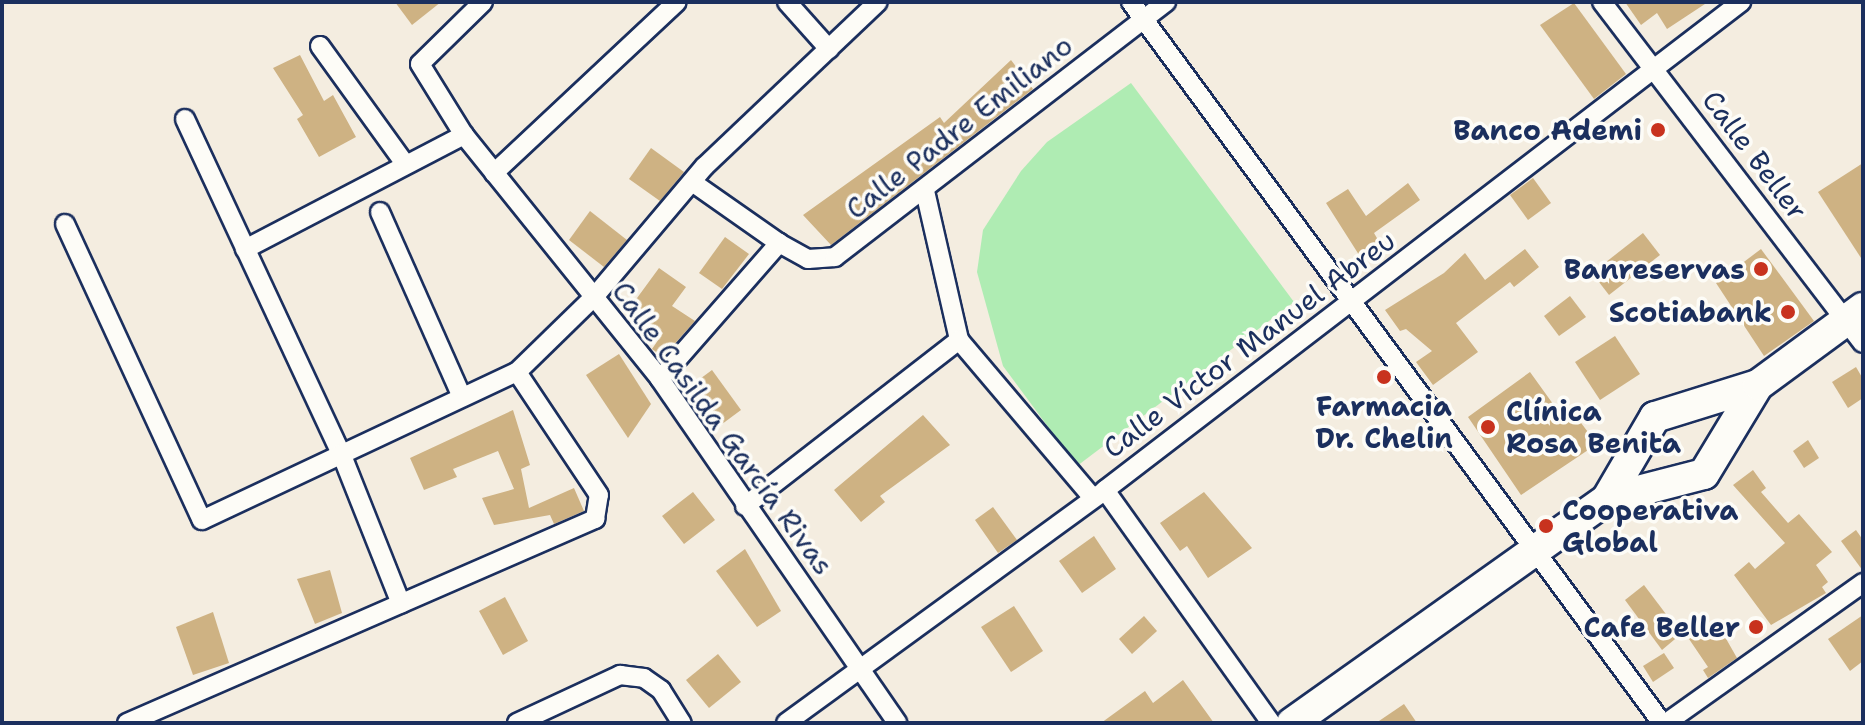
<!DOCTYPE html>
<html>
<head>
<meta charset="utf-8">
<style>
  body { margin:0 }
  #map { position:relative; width:1865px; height:725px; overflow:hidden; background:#f4ede0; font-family:"Shantell Sans",sans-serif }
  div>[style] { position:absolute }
  .green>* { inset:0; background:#afecb3 }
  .building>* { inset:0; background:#ceb283 }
  .roads { filter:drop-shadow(2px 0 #1b2f5e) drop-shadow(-2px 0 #1b2f5e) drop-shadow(0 2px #1b2f5e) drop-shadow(0 -2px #1b2f5e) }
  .minor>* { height:18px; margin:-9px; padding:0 9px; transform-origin:9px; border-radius:9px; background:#fdfcf7 }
  .primary>* { height:30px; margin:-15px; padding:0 15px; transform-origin:15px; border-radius:15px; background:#fdfcf7 }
  .dots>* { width:22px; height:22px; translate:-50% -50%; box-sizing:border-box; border:4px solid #fdfcf7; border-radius:50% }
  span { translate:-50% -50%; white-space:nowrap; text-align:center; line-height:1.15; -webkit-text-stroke:7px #fdfcf7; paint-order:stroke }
  .street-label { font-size:28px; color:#1b2f5e }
  .poi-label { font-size:28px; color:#1b2f5e; font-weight:700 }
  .right { translate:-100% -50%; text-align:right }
  .left { translate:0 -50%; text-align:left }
  .frame { position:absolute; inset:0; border:4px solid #1b2f5e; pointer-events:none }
</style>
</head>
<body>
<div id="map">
  <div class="green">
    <div style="clip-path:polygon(1131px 83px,1294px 302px,1077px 466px,1003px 366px,977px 272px,983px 230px,1021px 171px,1047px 142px)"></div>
  </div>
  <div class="building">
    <div style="clip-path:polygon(395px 2px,441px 2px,412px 25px)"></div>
    <div style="clip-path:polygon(1625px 2px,1708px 2px,1667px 29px,1657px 13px,1641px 25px)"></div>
    <div style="clip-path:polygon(1574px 3px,1626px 74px,1594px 99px,1540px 25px)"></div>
    <div style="clip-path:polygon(300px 55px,324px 101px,333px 95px,356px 137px,319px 157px,297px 119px,303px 115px,273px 68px)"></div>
    <div style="clip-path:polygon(1011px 60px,1033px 89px,831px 245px,803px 215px,940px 117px,944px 123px)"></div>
    <div style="clip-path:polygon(651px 148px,684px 172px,660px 201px,629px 179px)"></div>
    <div style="clip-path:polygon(1863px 163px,1863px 261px,1818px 192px)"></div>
    <div style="clip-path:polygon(1533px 178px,1551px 203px,1528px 220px,1510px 195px)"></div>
    <div style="clip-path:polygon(1408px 183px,1420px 200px,1374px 233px,1381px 245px,1361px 258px,1326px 203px,1348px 189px,1366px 216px)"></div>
    <div style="clip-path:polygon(590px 211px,627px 240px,604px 267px,569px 240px)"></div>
    <div style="clip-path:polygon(1643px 233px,1660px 255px,1609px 295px,1592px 273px)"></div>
    <div style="clip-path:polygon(725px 237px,749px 254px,722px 289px,699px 273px)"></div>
    <div style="clip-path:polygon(1525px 249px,1539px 267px,1514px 287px,1510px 282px,1456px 323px,1478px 352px,1433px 385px,1416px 362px,1432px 351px,1406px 329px,1400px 331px,1385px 310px,1444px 273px,1465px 253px,1485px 280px)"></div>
    <div style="clip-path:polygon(1761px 249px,1814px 321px,1764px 356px,1716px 283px)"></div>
    <div style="clip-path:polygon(659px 268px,686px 287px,672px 306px,695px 321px,663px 357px,652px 349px,663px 333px,629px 309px)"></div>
    <div style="clip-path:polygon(1570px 296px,1586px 317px,1559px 336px,1544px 316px)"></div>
    <div style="clip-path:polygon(1615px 336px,1640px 374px,1600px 400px,1575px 362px)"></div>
    <div style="clip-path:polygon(619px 354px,651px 404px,628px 438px,586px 375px)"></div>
    <div style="clip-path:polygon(1856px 367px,1863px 379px,1863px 398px,1848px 408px,1832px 382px)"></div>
    <div style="clip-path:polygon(712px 370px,741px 410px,714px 430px,685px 390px)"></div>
    <div style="clip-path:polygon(1530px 372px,1566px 422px,1575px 415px,1597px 444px,1521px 495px,1468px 417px)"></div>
    <div style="clip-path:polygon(513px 410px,530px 465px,521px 469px,529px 508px,574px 488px,584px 511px,554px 524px,550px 515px,494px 525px,482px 498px,514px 489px,498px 451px,453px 469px,457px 477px,424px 490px,410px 458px)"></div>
    <div style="clip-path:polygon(923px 415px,950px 445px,880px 496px,885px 502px,861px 522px,834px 490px)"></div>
    <div style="clip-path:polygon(1808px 440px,1819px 458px,1804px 468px,1793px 451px)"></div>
    <div style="clip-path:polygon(1753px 470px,1766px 488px,1761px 492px,1788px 523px,1799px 514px,1832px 552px,1816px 565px,1828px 582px,1822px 587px,1826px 593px,1771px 625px,1734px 575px,1749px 562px,1755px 569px,1785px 543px,1733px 485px)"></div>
    <div style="clip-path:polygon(693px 492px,715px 520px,684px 544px,662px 516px)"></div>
    <div style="clip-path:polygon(1204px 492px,1252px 548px,1208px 578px,1187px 546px,1180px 551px,1160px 523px)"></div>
    <div style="clip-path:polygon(993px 507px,1017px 540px,998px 553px,975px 520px)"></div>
    <div style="clip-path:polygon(1856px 530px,1863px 540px,1863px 571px,1841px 541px)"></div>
    <div style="clip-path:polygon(1094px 536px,1116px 569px,1082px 593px,1059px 561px)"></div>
    <div style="clip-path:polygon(745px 549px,781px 611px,757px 627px,716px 571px)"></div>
    <div style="clip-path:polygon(330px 570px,342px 613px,315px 624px,297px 579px)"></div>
    <div style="clip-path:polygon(1644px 585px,1681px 634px,1662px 650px,1625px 600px)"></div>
    <div style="clip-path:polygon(505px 597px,528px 641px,503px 655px,479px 611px)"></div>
    <div style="clip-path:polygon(1014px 606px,1043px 651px,1011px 672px,981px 627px)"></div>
    <div style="clip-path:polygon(213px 612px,229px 663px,193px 675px,176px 627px)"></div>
    <div style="clip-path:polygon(1863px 615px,1863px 661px,1850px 671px,1828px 639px)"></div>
    <div style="clip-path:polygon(1144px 616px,1157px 631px,1132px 654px,1119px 639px)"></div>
    <div style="clip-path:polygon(1716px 621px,1737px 658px,1708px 678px,1703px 670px,1708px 667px,1689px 639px)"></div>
    <div style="clip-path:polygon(1664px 653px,1674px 668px,1653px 682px,1643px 666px)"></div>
    <div style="clip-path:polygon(718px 654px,741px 682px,709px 708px,686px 680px)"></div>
    <div style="clip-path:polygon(1183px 680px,1214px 723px,1101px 723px,1145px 691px,1153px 703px)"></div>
    <div style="clip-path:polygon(1404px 704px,1417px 723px,1376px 723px)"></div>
  </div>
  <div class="roads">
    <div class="minor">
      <div style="left:483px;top:2px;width:88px;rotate:135.5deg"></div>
      <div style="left:420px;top:64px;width:84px;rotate:58.2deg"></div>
      <div style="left:464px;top:135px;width:313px;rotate:51.2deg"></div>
      <div style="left:660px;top:379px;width:418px;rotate:55.4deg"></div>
      <div style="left:787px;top:2px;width:63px;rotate:48.2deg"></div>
      <div style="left:1131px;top:2px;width:895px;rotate:53.63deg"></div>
      <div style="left:1602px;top:2px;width:429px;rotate:52.6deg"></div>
      <div style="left:320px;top:46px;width:145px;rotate:54.2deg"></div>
      <div style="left:185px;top:119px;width:369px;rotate:65deg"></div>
      <div style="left:341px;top:453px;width:162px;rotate:68.3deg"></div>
      <div style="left:494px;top:173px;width:250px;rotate:-43.1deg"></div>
      <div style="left:692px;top:182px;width:106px;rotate:35deg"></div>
      <div style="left:779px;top:243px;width:33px;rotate:29deg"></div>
      <div style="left:808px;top:259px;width:27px;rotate:-4deg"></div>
      <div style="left:835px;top:257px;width:418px;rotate:-37.6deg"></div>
      <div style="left:925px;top:191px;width:153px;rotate:77.1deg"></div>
      <div style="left:959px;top:340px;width:206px;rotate:49.7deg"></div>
      <div style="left:380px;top:212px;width:200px;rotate:66.1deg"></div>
      <div style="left:65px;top:224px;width:326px;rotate:65.2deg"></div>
      <div style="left:202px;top:520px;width:348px;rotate:-25.2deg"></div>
      <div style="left:517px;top:372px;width:109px;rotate:-44.3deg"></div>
      <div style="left:595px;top:296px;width:170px;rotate:-49.8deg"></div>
      <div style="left:705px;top:166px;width:238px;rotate:-43.5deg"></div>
      <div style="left:245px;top:249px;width:247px;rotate:-27.5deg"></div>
      <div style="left:660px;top:379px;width:181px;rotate:-48.8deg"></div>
      <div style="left:1105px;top:490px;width:286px;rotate:54.5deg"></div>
      <div style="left:745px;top:506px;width:271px;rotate:-37.8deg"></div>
      <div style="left:127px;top:723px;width:511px;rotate:-23.55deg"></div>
      <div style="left:595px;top:519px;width:24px;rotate:-81deg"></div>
      <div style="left:599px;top:495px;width:148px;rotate:-123.7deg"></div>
      <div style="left:517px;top:723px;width:114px;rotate:-25deg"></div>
      <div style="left:620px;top:675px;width:24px;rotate:7deg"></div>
      <div style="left:644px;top:678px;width:21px;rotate:35deg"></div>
      <div style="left:661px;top:690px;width:39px;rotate:58deg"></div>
      <div style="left:786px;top:723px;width:395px;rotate:-36.1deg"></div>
      <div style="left:1105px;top:490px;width:802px;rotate:-37.5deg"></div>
      <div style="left:1666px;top:723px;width:242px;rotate:-35.4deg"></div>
    </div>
    <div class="primary">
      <div style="left:1607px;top:499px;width:100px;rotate:-14.5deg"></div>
      <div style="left:1704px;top:474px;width:104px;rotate:-58.8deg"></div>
      <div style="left:1292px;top:723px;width:387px;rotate:-35.4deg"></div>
      <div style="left:1607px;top:499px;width:95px;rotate:-59.7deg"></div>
      <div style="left:1655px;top:417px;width:108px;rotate:-17.3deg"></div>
      <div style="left:1758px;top:385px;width:130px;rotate:-36.3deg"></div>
    </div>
  </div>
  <div class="dots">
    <div style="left:1658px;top:130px;background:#c8321e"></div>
    <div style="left:1761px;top:269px;background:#c8321e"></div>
    <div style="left:1788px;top:312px;background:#c8321e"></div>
    <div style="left:1384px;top:377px;background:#c8321e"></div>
    <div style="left:1488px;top:427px;background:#c8321e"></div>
    <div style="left:1546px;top:526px;background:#c8321e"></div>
    <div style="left:1756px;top:627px;background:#c8321e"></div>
  </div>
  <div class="street-label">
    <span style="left:959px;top:127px;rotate:-38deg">Calle Padre Emiliano</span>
    <span style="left:1755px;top:155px;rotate:53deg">Calle Beller</span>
    <span style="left:1249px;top:344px;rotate:-37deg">Calle Víctor Manuel Abreu</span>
    <span style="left:723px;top:428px;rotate:54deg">Calle Casilda García Rivas</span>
  </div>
  <div class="poi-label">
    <span class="right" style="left:1642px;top:130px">Banco Ademi</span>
    <span class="right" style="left:1745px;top:269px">Banreservas</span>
    <span class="right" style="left:1772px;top:312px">Scotiabank</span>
    <span style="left:1384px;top:422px">Farmacia<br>Dr. Chelin</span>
    <span class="left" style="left:1506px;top:427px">Clínica<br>Rosa Benita</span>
    <span class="left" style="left:1562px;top:526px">Cooperativa<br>Global</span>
    <span class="right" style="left:1740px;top:627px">Cafe Beller</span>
  </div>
  <div class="frame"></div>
</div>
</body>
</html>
